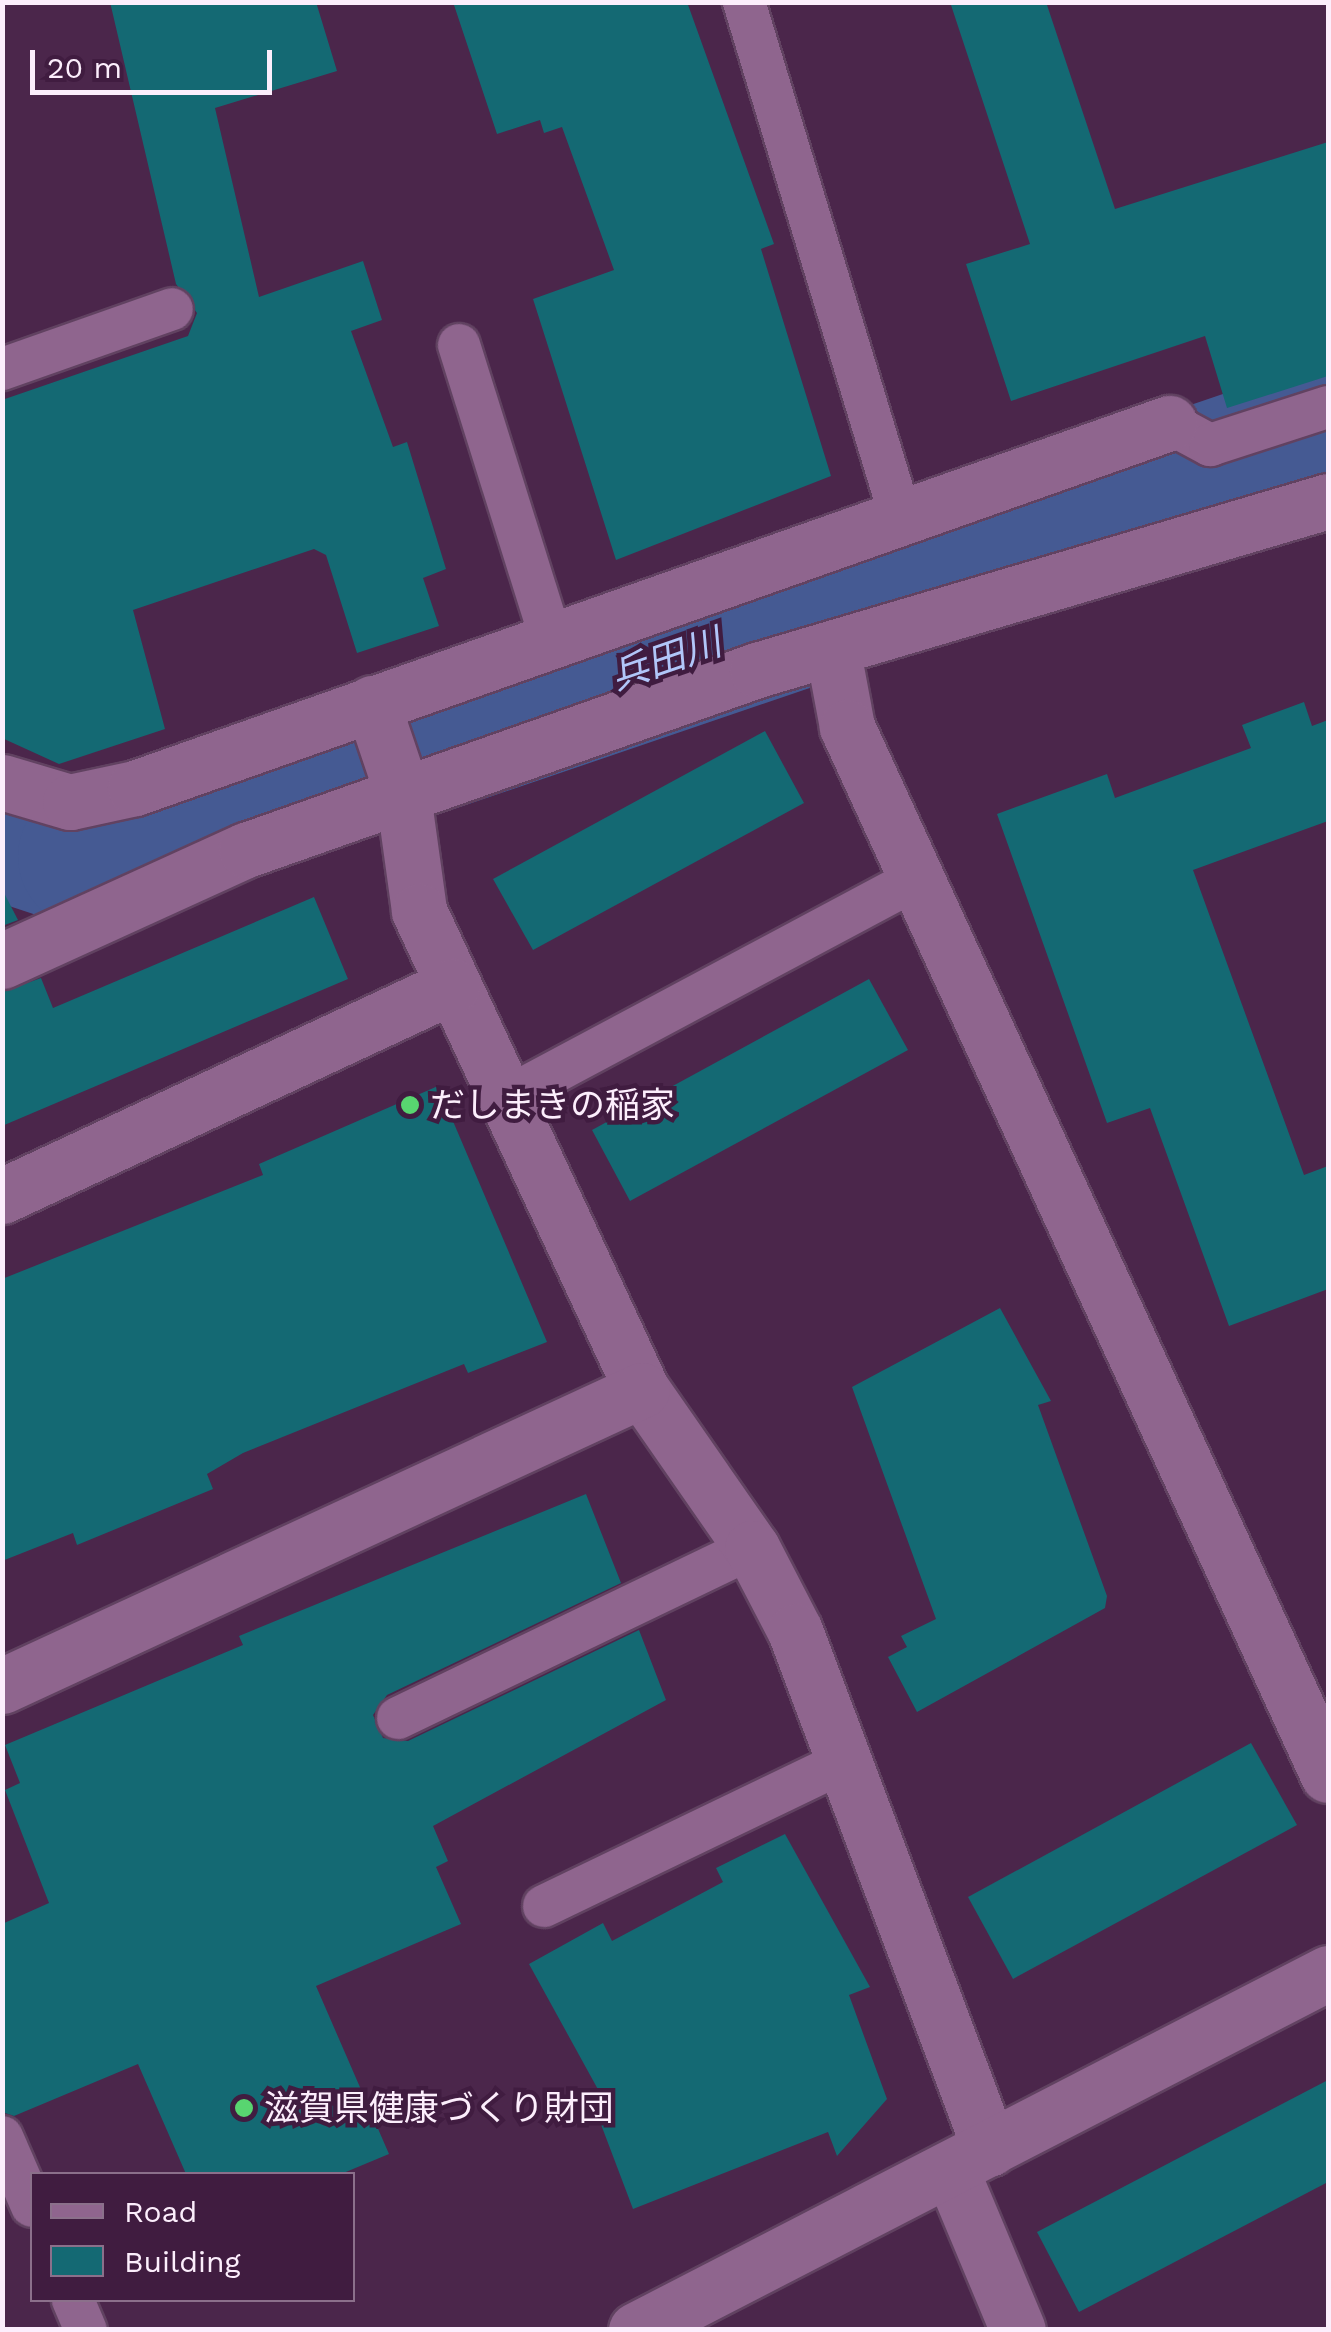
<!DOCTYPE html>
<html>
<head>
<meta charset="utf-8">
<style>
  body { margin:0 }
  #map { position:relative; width:1331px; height:2332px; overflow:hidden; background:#4b264b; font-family:"Work Sans","Noto Sans JP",sans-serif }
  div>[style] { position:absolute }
  .river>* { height:145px; margin:-72.5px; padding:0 72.5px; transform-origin:72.5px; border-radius:72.5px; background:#455a93 }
  .building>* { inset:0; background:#146973 }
  .roads { filter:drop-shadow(2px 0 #614261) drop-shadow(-2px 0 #614261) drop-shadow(0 2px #614261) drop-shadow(0 -2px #614261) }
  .service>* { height:42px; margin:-21px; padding:0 21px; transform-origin:21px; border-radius:21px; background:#8f658e }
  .minor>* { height:55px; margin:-27.5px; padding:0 27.5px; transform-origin:27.5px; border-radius:27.5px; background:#8f658e }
  .tertiary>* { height:55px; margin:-27.5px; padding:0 27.5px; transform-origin:27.5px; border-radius:27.5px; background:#8f658e }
  .dots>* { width:28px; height:28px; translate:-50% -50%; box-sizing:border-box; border:5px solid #401c40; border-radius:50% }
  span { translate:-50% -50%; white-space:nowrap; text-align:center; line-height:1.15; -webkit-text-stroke:9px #401c40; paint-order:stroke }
  .poi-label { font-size:35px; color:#fceefc }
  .left { translate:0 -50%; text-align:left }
  .water-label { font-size:38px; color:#b1c6f9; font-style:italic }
  .frame { position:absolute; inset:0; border:5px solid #fceefc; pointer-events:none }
  .legend { position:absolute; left:30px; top:2172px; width:325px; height:130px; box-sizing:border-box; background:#401c40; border:2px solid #8b708b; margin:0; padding:12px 18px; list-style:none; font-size:30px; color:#fceefc }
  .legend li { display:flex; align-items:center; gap:20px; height:50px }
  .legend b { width:50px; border:2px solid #8b708b }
  .scale { position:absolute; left:30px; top:50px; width:242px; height:45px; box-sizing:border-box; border:5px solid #fceefc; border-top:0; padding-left:12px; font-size:30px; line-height:35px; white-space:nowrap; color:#fceefc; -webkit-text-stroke:8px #401c40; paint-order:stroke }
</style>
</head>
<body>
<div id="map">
  <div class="river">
    <div style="left:2px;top:827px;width:93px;rotate:18.2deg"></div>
    <div style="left:90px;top:856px;width:1308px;rotate:-18.82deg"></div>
  </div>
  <div class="building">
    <div style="clip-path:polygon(110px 2px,316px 2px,337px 71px,215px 108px,259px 297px,363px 261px,382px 320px,351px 331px,393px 447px,407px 442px,446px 569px,423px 578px,439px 626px,357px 653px,326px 555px,314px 549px,133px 610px,165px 729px,59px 764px,2px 738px,2px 400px,188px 336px,197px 313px,176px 284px)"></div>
    <div style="clip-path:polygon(453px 2px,687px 2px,774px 244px,761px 249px,831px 476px,616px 560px,533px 299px,614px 270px,562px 127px,544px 133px,540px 120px,497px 134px)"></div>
    <div style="clip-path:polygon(950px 2px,1046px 2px,1115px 209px,1328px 142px,1328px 376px,1227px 408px,1205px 336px,1011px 401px,966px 264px,1030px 244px)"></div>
    <div style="clip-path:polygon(1304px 702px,1312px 726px,1328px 720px,1328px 821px,1193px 870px,1304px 1175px,1328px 1166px,1328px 1289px,1229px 1326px,1150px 1108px,1107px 1123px,997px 814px,1107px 774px,1115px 798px,1251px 748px,1242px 725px)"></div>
    <div style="clip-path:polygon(765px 731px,804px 803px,533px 950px,493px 879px)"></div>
    <div style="clip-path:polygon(2px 889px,18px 920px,2px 926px)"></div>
    <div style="clip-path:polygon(314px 897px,348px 979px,2px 1126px,2px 992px,41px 978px,53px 1008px)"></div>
    <div style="clip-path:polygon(869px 979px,908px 1050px,630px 1201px,592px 1130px)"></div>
    <div style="clip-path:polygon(438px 1086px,547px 1342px,468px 1373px,464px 1364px,243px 1453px,207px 1474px,213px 1489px,77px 1545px,73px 1533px,2px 1561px,2px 1279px,263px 1175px,259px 1164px)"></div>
    <div style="clip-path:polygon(1000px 1308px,1051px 1401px,1038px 1405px,1107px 1596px,1105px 1608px,917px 1712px,888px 1657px,907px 1647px,901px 1636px,936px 1619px,852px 1387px)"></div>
    <div style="clip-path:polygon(586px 1494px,621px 1583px,387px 1695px,373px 1715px,383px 1738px,408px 1741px,639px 1630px,666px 1700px,433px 1826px,448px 1861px,436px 1867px,461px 1924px,316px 1986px,389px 2154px,341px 2174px,186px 2174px,138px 2064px,14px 2116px,2px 2112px,2px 1924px,49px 1903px,5px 1790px,20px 1783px,5px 1745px,243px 1645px,239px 1636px)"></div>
    <div style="clip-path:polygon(1251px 1743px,1297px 1825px,1013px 1979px,968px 1897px)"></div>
    <div style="clip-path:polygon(785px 1834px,870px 1987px,849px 1995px,887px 2099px,837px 2156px,828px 2132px,633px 2209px,594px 2106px,606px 2104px,529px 1964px,603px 1923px,612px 1941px,723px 1882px,716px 1868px)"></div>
    <div style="clip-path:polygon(1328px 2080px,1328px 2182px,1079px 2312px,1037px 2232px)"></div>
  </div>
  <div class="roads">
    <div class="service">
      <div style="left:744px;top:2px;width:539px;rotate:73.08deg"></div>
      <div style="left:459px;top:345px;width:310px;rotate:72.6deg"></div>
      <div style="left:2px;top:369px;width:180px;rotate:-19.4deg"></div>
      <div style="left:1169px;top:423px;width:47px;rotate:28.2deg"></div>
      <div style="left:1210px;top:445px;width:124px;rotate:-17.9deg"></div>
      <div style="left:506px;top:1098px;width:466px;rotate:-28.1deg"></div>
      <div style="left:398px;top:1718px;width:393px;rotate:-25.7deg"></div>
      <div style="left:544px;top:1906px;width:332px;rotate:-25.7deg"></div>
      <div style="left:2px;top:2137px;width:75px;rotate:66.5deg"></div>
      <div style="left:73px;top:2300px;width:33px;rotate:67deg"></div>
    </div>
    <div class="minor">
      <div style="left:833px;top:652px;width:76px;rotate:79.4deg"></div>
      <div style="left:847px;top:727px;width:1153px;rotate:65.35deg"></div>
      <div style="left:372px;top:703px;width:97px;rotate:71.4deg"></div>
      <div style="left:403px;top:795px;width:117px;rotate:82.1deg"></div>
      <div style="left:419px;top:911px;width:528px;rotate:65.04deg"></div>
      <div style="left:642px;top:1390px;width:193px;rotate:55.2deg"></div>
      <div style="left:752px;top:1548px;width:93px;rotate:62.6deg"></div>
      <div style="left:795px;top:1631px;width:553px;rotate:69.37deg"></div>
      <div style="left:2px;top:782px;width:71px;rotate:16.4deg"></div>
      <div style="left:70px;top:802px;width:66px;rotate:-12.2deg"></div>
      <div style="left:135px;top:788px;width:1097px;rotate:-19.44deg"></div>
      <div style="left:2px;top:961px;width:268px;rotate:-24.5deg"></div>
      <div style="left:246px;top:850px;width:542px;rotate:-19.4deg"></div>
      <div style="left:757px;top:670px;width:595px;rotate:-16.49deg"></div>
      <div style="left:2px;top:1196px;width:497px;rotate:-25deg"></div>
      <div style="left:2px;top:1686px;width:705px;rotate:-24.82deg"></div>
      <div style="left:951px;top:2170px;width:173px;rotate:67.3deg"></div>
    </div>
    <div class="tertiary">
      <div style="left:636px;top:2330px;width:779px;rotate:-27.29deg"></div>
    </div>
  </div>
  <div class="dots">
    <div style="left:410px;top:1105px;background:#58d570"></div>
    <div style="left:244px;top:2108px;background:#58d570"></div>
  </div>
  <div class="poi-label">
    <span class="left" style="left:430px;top:1105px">だしまきの稲家</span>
    <span class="left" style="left:264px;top:2108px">滋賀県健康づくり財団</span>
  </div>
  <div class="water-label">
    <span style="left:666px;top:660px;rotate:-19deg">兵田川</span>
  </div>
  <div class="frame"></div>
  <ul class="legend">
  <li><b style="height:12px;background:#8f658e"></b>Road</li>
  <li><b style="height:28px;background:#146973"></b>Building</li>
  </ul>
  <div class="scale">20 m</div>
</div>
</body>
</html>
